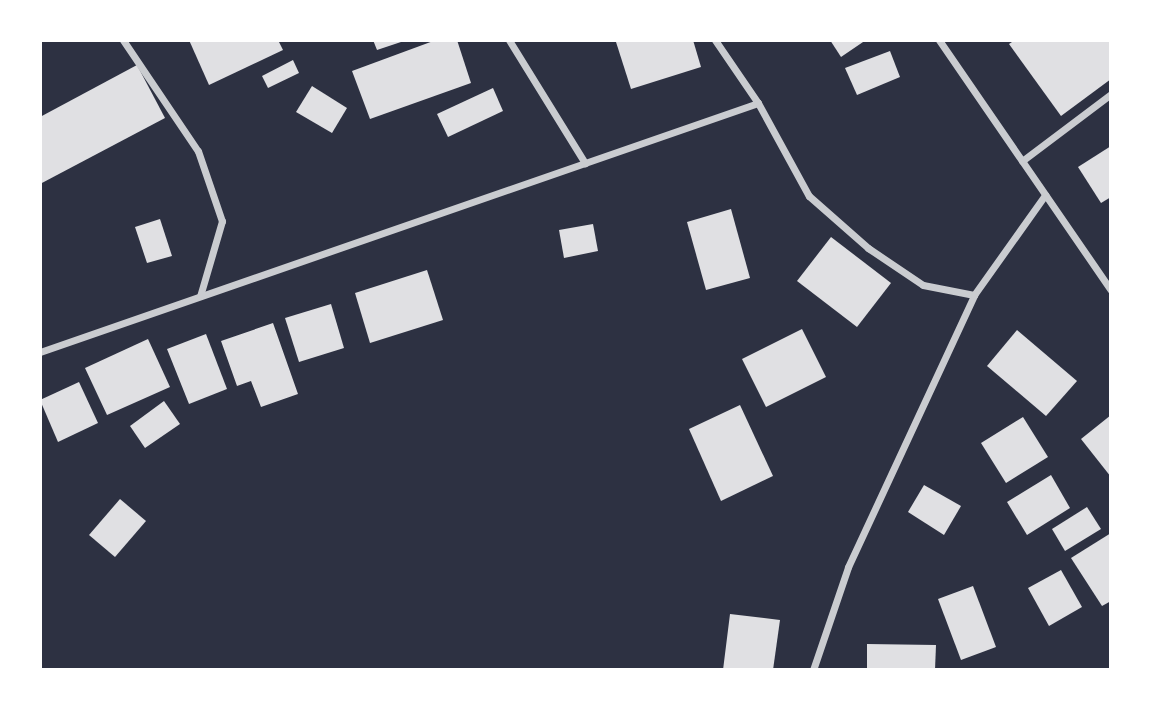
<!DOCTYPE html>
<html>
<head>
<meta charset="utf-8">
<style>
  body { margin:0 }
  #map { position:relative; width:1151px; height:710px; overflow:hidden; background:#2d3142; font-family:Overpass,sans-serif }
  div>[style] { position:absolute }
  .building>* { inset:0; background:#e0e0e3 }
  .minor>* { height:7px; margin:-3.5px; padding:0 3.5px; transform-origin:3.5px; border-radius:3.5px; background:#caccd0 }
  span { translate:-50% -50%; white-space:nowrap; text-align:center; line-height:1.15; -webkit-text-stroke:7px #fff; paint-order:stroke }
  .frame { position:absolute; inset:0; border:42px solid #fff; pointer-events:none }
</style>
</head>
<body>
<div id="map">
  <div class="building">
    <div style="clip-path:polygon(189px 40px,278px 40px,283px 50px,209px 85px)"></div>
    <div style="clip-path:polygon(373px 40px,404px 40px,404px 41px,377px 50px)"></div>
    <div style="clip-path:polygon(436px 40px,457px 40px,471px 83px,370px 119px,352px 71px)"></div>
    <div style="clip-path:polygon(693px 40px,701px 67px,631px 89px,616px 42px)"></div>
    <div style="clip-path:polygon(830px 40px,866px 40px,841px 57px)"></div>
    <div style="clip-path:polygon(1015px 40px,1111px 40px,1111px 79px,1061px 116px,1009px 44px)"></div>
    <div style="clip-path:polygon(890px 51px,900px 77px,857px 95px,845px 68px)"></div>
    <div style="clip-path:polygon(293px 60px,299px 73px,268px 88px,262px 76px)"></div>
    <div style="clip-path:polygon(137px 65px,165px 118px,40px 184px,40px 117px)"></div>
    <div style="clip-path:polygon(312px 86px,347px 108px,332px 133px,296px 112px)"></div>
    <div style="clip-path:polygon(493px 88px,503px 111px,448px 137px,437px 114px)"></div>
    <div style="clip-path:polygon(1111px 146px,1111px 197px,1101px 203px,1078px 167px)"></div>
    <div style="clip-path:polygon(731px 209px,750px 278px,706px 290px,687px 222px)"></div>
    <div style="clip-path:polygon(160px 219px,172px 256px,147px 263px,135px 227px)"></div>
    <div style="clip-path:polygon(593px 224px,598px 251px,564px 258px,559px 230px)"></div>
    <div style="clip-path:polygon(831px 237px,891px 283px,857px 327px,797px 281px)"></div>
    <div style="clip-path:polygon(427px 270px,443px 320px,370px 343px,355px 293px)"></div>
    <div style="clip-path:polygon(331px 304px,344px 348px,299px 362px,285px 318px)"></div>
    <div style="clip-path:polygon(273px 323px,298px 394px,261px 407px,251px 381px,237px 386px,221px 341px)"></div>
    <div style="clip-path:polygon(802px 329px,826px 377px,766px 407px,742px 359px)"></div>
    <div style="clip-path:polygon(1017px 330px,1077px 381px,1046px 416px,987px 366px)"></div>
    <div style="clip-path:polygon(206px 334px,227px 389px,189px 404px,167px 349px)"></div>
    <div style="clip-path:polygon(148px 339px,170px 387px,107px 415px,85px 368px)"></div>
    <div style="clip-path:polygon(79px 382px,98px 423px,58px 442px,40px 400px)"></div>
    <div style="clip-path:polygon(164px 401px,180px 424px,145px 448px,130px 426px)"></div>
    <div style="clip-path:polygon(740px 405px,773px 476px,721px 501px,689px 429px)"></div>
    <div style="clip-path:polygon(1111px 415px,1111px 477px,1081px 439px)"></div>
    <div style="clip-path:polygon(1023px 417px,1048px 457px,1006px 483px,981px 443px)"></div>
    <div style="clip-path:polygon(1051px 475px,1070px 508px,1027px 535px,1007px 502px)"></div>
    <div style="clip-path:polygon(924px 485px,961px 506px,944px 535px,908px 512px)"></div>
    <div style="clip-path:polygon(120px 499px,146px 521px,115px 557px,89px 535px)"></div>
    <div style="clip-path:polygon(1087px 507px,1101px 529px,1065px 551px,1052px 529px)"></div>
    <div style="clip-path:polygon(1111px 533px,1111px 601px,1102px 606px,1071px 558px)"></div>
    <div style="clip-path:polygon(1061px 570px,1082px 607px,1049px 626px,1028px 588px)"></div>
    <div style="clip-path:polygon(973px 586px,996px 647px,961px 660px,938px 599px)"></div>
    <div style="clip-path:polygon(730px 614px,780px 620px,773px 670px,723px 670px)"></div>
    <div style="clip-path:polygon(867px 644px,936px 645px,935px 670px,867px 670px)"></div>
  </div>
  <div class="minor">
    <div style="left:123px;top:40px;width:134px;rotate:56deg"></div>
    <div style="left:198px;top:151px;width:74px;rotate:71.1deg"></div>
    <div style="left:222px;top:221px;width:78px;rotate:106.3deg"></div>
    <div style="left:509px;top:40px;width:145px;rotate:58.3deg"></div>
    <div style="left:715px;top:40px;width:76px;rotate:55.7deg"></div>
    <div style="left:758px;top:103px;width:106px;rotate:61.3deg"></div>
    <div style="left:809px;top:196px;width:79px;rotate:41.4deg"></div>
    <div style="left:868px;top:248px;width:66px;rotate:33.9deg"></div>
    <div style="left:923px;top:285px;width:52px;rotate:11.1deg"></div>
    <div style="left:939px;top:40px;width:303px;rotate:55.5deg"></div>
    <div style="left:1022px;top:161px;width:111px;rotate:-37deg"></div>
    <div style="left:40px;top:352px;width:760px;rotate:-19.13deg"></div>
    <div style="left:813px;top:670px;width:109px;rotate:-71.2deg"></div>
    <div style="left:848px;top:567px;width:300px;rotate:-65.1deg"></div>
    <div style="left:974px;top:295px;width:123px;rotate:-54.6deg"></div>
  </div>
  <div class="frame"></div>
</div>
</body>
</html>
